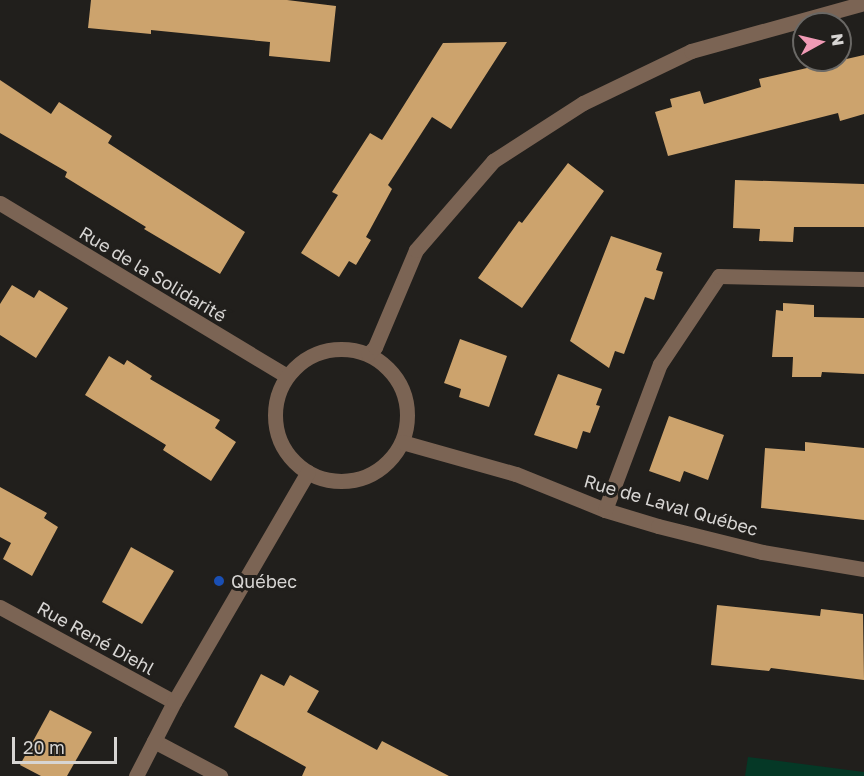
<!DOCTYPE html>
<html>
<head>
<meta charset="utf-8">
<style>
  body { margin:0 }
  #map { position:relative; width:864px; height:776px; overflow:hidden; background:#211f1c; font-family:"Golos Text",sans-serif }
  div>[style] { position:absolute }
  .green>* { inset:0; background:#053826 }
  .building>* { inset:0; background:#cca36d }
  .minor>* { height:15px; margin:-7.5px; padding:0 7.5px; transform-origin:7.5px; border-radius:7.5px; background:#7b6454 }
  .minor>.ring { margin:-7.5px; padding:0; box-sizing:content-box; background:none; border:15px solid #7b6454; border-radius:50% }
  .dots>* { width:16px; height:16px; translate:-50% -50%; box-sizing:border-box; border:3px solid #211f1c; border-radius:50% }
  span { translate:-50% -50%; white-space:nowrap; text-align:center; line-height:1.15; -webkit-text-stroke:6px #211f1c; paint-order:stroke }
  .street-label { font-size:18px; color:#d7d5d3 }
  .poi-label { font-size:18px; color:#d7d5d3 }
  .left { translate:0 -50%; text-align:left }
  .north { position:absolute; left:792px; top:12px; width:60px; height:60px; box-sizing:border-box; background:#211f1c; border:2px solid #6a6865; border-radius:50%; rotate:82deg; font-size:16px; font-weight:700; line-height:24px; text-align:center; color:#d7d5d3 }
  .north::after { content:''; display:block; margin:auto; width:21px; height:27px; background:#f09ab5; clip-path:polygon(50% 0,100% 100%,50% 72%,0 100%) }
  .scale { position:absolute; left:12px; top:737px; width:105px; height:27px; box-sizing:border-box; border:3px solid #d7d5d3; border-top:0; padding-left:8px; font-size:18px; line-height:21px; white-space:nowrap; color:#d7d5d3; -webkit-text-stroke:4px #211f1c; paint-order:stroke }
</style>
</head>
<body>
<div id="map">
  <div class="green">
    <div style="clip-path:polygon(748px 757px,864px 772px,864px 776px,745px 776px)"></div>
  </div>
  <div class="building">
    <div style="clip-path:polygon(91px 0,287px 0,336px 6px,330px 62px,269px 56px,270px 42px,151px 30px,151px 34px,88px 28px)"></div>
    <div style="clip-path:polygon(507px 42px,451px 129px,432px 117px,388px 185px,392px 189px,366px 237px,371px 240px,356px 265px,349px 261px,339px 277px,301px 253px,338px 195px,332px 192px,370px 133px,382px 140px,443px 43px)"></div>
    <div style="clip-path:polygon(864px 55px,864px 114px,840px 121px,838px 113px,668px 156px,655px 112px,672px 107px,670px 99px,700px 91px,704px 104px,761px 87px,759px 79px)"></div>
    <div style="clip-path:polygon(0 80px,51px 114px,59px 102px,112px 136px,108px 143px,245px 232px,220px 274px,144px 229px,146px 227px,65px 177px,67px 172px,0 133px)"></div>
    <div style="clip-path:polygon(568px 163px,604px 191px,522px 308px,478px 278px,519px 221px,522px 223px)"></div>
    <div style="clip-path:polygon(735px 180px,864px 184px,864px 227px,794px 227px,793px 242px,759px 241px,760px 229px,733px 228px)"></div>
    <div style="clip-path:polygon(611px 236px,662px 253px,656px 270px,663px 272px,654px 300px,645px 297px,624px 354px,615px 351px,609px 368px,570px 341px)"></div>
    <div style="clip-path:polygon(12px 285px,34px 298px,39px 290px,68px 308px,36px 358px,0 335px,0 304px)"></div>
    <div style="clip-path:polygon(783px 303px,814px 305px,814px 317px,864px 318px,864px 374px,822px 372px,821px 377px,792px 377px,793px 357px,772px 357px,776px 310px,783px 311px)"></div>
    <div style="clip-path:polygon(460px 339px,507px 356px,489px 407px,459px 397px,461px 389px,444px 383px)"></div>
    <div style="clip-path:polygon(109px 356px,124px 365px,127px 360px,152px 376px,150px 379px,220px 420px,215px 428px,236px 442px,211px 481px,163px 450px,166px 445px,85px 395px)"></div>
    <div style="clip-path:polygon(558px 374px,602px 389px,596px 405px,600px 406px,590px 433px,583px 431px,577px 449px,534px 435px)"></div>
    <div style="clip-path:polygon(669px 416px,724px 435px,708px 480px,684px 471px,680px 482px,649px 471px)"></div>
    <div style="clip-path:polygon(805px 442px,864px 448px,864px 520px,761px 508px,765px 448px,805px 451px)"></div>
    <div style="clip-path:polygon(0 487px,47px 513px,44px 518px,58px 527px,32px 576px,3px 559px,11px 543px,0 537px)"></div>
    <div style="clip-path:polygon(131px 547px,174px 571px,142px 624px,102px 602px)"></div>
    <div style="clip-path:polygon(717px 605px,820px 616px,821px 609px,863px 614px,864px 680px,771px 668px,769px 671px,711px 665px)"></div>
    <div style="clip-path:polygon(261px 674px,284px 686px,290px 675px,319px 691px,307px 712px,377px 750px,382px 741px,449px 776px,302px 776px,306px 767px,234px 727px)"></div>
    <div style="clip-path:polygon(50px 710px,92px 732px,67px 776px,41px 776px,20px 765px)"></div>
  </div>
  <div class="minor">
    <div style="left:0;top:203px;width:335px;rotate:31.1deg"></div>
    <div class="ring" style="left:275px;top:349px;width:117px;height:117px"></div>
    <div style="left:368px;top:354px;width:10px;rotate:-45deg"></div>
    <div style="left:375px;top:347px;width:105px;rotate:-67.1deg"></div>
    <div style="left:416px;top:250px;width:118px;rotate:-49.1deg"></div>
    <div style="left:493px;top:161px;width:107px;rotate:-32.8deg"></div>
    <div style="left:583px;top:103px;width:120px;rotate:-25.7deg"></div>
    <div style="left:691px;top:51px;width:180px;rotate:-15.5deg"></div>
    <div style="left:402px;top:442px;width:118px;rotate:15.7deg"></div>
    <div style="left:516px;top:474px;width:96px;rotate:22deg"></div>
    <div style="left:605px;top:510px;width:55px;rotate:16.8deg"></div>
    <div style="left:658px;top:526px;width:107px;rotate:14deg"></div>
    <div style="left:762px;top:552px;width:103px;rotate:9.5deg"></div>
    <div style="left:605px;top:510px;width:156px;rotate:-69.4deg"></div>
    <div style="left:660px;top:364px;width:106px;rotate:-56.2deg"></div>
    <div style="left:719px;top:276px;width:145px;rotate:1.2deg"></div>
    <div style="left:0;top:607px;width:198px;rotate:28.6deg"></div>
    <div style="left:154px;top:741px;width:75px;rotate:27.9deg"></div>
    <div style="left:136px;top:776px;width:83px;rotate:-62.8deg"></div>
    <div style="left:174px;top:702px;width:266px;rotate:-59.8deg"></div>
  </div>
  <div class="dots">
    <div style="left:219px;top:581px;background:#1a4fb4"></div>
  </div>
  <div class="street-label">
    <span style="left:153px;top:274px;rotate:31deg">Rue de la Solidarité</span>
    <span style="left:671px;top:505px;rotate:16deg">Rue de Laval Québec</span>
    <span style="left:96px;top:638px;rotate:29deg">Rue René Diehl</span>
  </div>
  <div class="poi-label">
    <span class="left" style="left:231px;top:581px">Québec</span>
  </div>
  <div class="north">N</div>
  <div class="scale">20 m</div>
</div>
</body>
</html>
